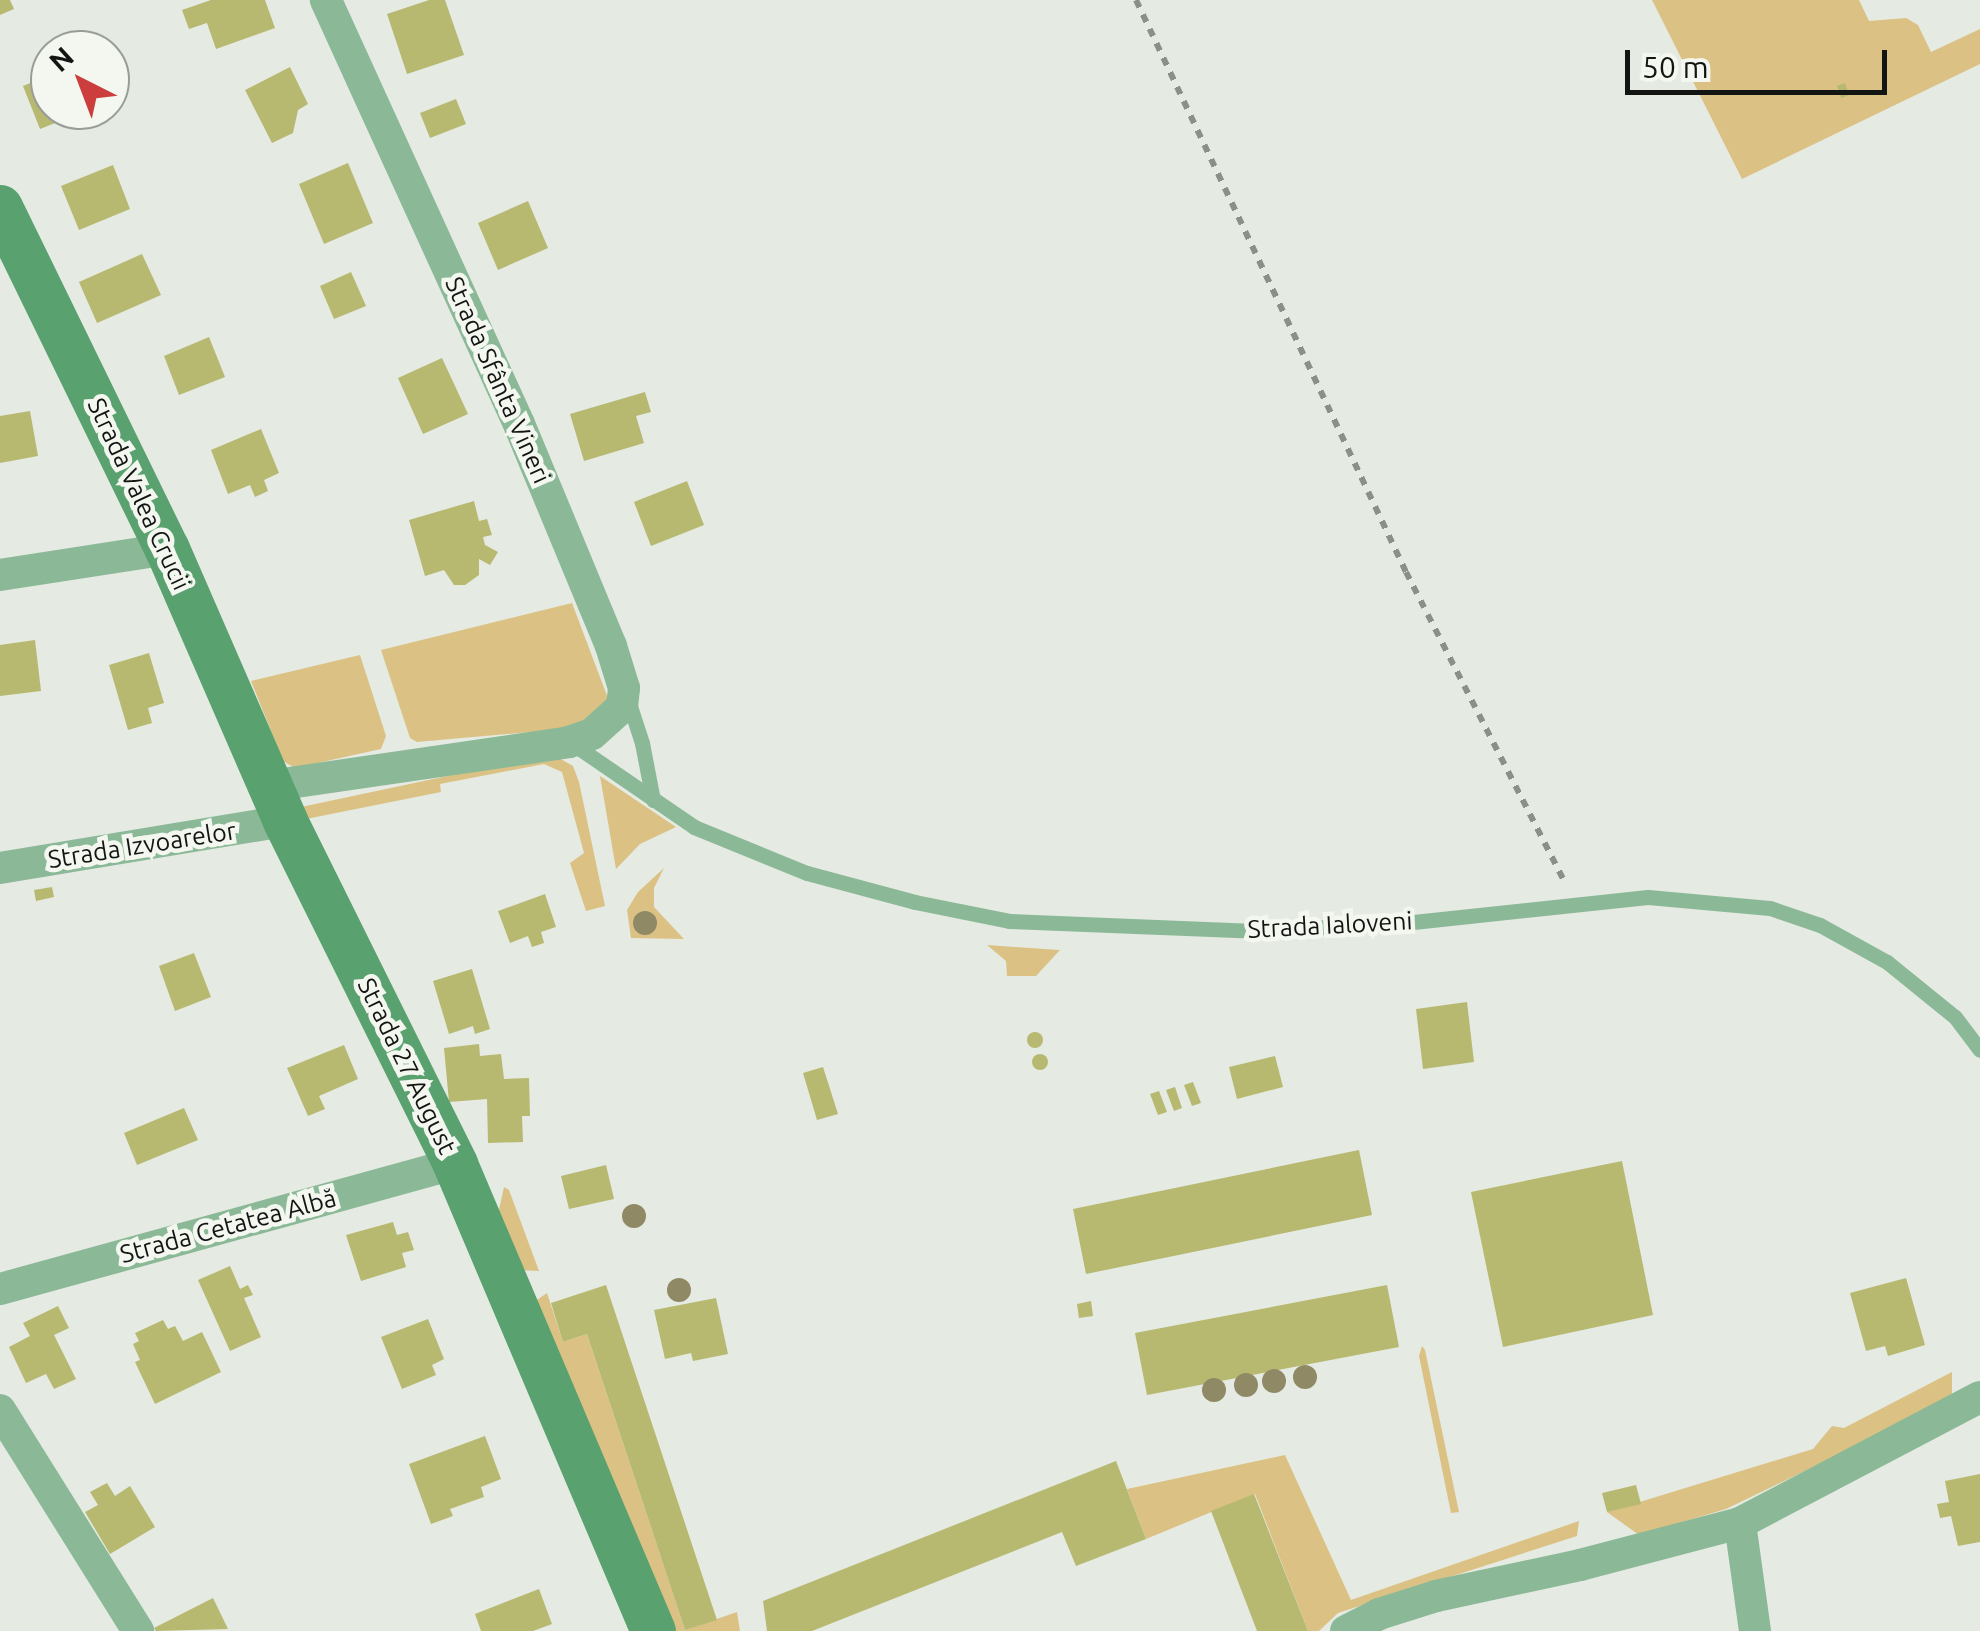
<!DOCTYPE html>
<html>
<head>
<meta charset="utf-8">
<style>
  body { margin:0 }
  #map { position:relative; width:1980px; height:1631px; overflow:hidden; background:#e5eae2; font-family:Ubuntu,sans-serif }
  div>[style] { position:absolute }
  .green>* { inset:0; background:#dbc284 }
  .building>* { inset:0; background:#b7b971 }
  .round { border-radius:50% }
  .path>* { height:6px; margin-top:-3px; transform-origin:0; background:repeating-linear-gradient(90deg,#8c8f89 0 8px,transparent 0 16px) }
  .lane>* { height:15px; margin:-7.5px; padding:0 7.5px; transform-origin:7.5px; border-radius:7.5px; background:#8bb997 }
  .street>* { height:32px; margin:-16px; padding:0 16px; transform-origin:16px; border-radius:16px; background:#8bb997 }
  .secondary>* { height:45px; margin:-22.5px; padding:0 22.5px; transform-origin:22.5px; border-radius:22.5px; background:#59a16f }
  .trees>* { width:24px; height:24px; margin:-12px; border-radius:50%; background:#908966 }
  span { translate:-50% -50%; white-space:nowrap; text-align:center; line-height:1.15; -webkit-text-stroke:9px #f3f7ef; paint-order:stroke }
  .street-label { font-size:25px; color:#131512 }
  .north { position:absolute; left:30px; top:30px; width:100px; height:100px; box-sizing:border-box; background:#f3f7ef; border:2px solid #999d97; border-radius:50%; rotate:318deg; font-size:28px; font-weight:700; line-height:40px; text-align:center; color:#131512 }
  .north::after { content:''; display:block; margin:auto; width:35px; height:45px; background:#cc3d3d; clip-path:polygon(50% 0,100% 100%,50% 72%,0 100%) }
  .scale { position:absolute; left:1625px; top:50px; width:262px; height:45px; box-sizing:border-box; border:5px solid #131512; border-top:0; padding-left:12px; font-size:30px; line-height:35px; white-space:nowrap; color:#131512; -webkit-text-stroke:8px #f3f7ef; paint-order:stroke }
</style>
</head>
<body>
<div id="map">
  <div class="green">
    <div style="clip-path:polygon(1652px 0,1859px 0,1869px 21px,1906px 18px,1918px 25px,1931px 52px,1980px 29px,1980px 64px,1742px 179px)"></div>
    <div style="clip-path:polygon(572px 603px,609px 701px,599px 715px,565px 729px,417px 742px,410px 738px,381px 650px)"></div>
    <div style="clip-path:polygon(360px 655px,386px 736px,381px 749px,295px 768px,283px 761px,251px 681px)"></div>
    <div style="clip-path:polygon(552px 754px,573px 766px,579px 782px,605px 906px,586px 911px,570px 863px,584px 853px,562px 772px,544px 764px,440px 784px,441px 792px,306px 819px,301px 807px)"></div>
    <div style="clip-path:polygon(600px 776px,676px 827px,640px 844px,616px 869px)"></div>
    <div style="clip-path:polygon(664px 868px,654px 888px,654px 907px,684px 939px,631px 938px,627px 910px,638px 892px)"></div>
    <div style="clip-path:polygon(987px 945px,1059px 950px,1060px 950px,1036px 976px,1007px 976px,1006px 961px)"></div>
    <div style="clip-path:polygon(504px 1187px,509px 1190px,539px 1271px,518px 1270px,496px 1223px)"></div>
    <div style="clip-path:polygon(547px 1293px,563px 1342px,587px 1334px,685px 1630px,737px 1612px,740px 1631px,671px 1631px,531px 1304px)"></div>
    <div style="clip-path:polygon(1422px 1346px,1425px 1350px,1459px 1512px,1451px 1513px,1419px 1356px)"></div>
    <div style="clip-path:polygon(1952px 1372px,1952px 1400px,1726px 1509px,1639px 1535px,1607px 1512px,1813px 1449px,1832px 1426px,1844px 1428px)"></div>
    <div style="clip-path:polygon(1285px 1455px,1351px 1600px,1579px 1521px,1577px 1536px,1338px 1613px,1319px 1631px,1308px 1631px,1255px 1494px,1146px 1539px,1127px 1489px)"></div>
  </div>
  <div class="building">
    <div style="clip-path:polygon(0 0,10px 0,14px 9px,0 15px)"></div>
    <div style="clip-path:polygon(211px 0,265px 0,275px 28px,216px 49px,207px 23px,189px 29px,182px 10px)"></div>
    <div style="clip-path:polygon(429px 0,445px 0,464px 55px,407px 74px,387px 14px)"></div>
    <div style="clip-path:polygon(290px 67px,308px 104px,298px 110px,293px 133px,272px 143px,245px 90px)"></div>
    <div style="clip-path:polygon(50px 75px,50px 110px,88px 110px,40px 129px,23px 86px)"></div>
    <div style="clip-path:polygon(1845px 83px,1849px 95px,1841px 98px,1837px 86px)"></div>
    <div style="clip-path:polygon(456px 99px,466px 124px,430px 138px,420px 113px)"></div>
    <div style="clip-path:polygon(348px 163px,373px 223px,324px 244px,299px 184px)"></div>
    <div style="clip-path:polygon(113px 165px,130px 209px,79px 230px,61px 186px)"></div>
    <div style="clip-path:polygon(528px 201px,548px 248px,498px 270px,478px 223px)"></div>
    <div style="clip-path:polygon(142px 254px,161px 295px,97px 323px,79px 282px)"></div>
    <div style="clip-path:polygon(351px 272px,366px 306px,334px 319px,320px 286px)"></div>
    <div style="clip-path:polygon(209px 337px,225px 377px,179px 395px,164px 356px)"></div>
    <div style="clip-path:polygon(442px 358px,468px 414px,423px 434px,398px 378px)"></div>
    <div style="clip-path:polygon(645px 392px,651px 412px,636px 416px,644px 443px,584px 461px,570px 414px)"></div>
    <div style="clip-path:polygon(30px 411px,38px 456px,0 463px,0 416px)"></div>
    <div style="clip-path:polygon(261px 429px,279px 473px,264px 480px,268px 491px,255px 497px,250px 485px,228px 494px,211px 450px)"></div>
    <div style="clip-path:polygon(687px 481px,704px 525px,651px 546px,634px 502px)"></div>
    <div style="clip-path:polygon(474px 501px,479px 521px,487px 519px,492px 535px,483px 537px,485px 545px,498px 552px,490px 565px,479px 559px,479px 575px,465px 585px,454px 585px,444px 570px,425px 576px,409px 520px)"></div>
    <div style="clip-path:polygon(35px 640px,41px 691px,0 696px,0 645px)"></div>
    <div style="clip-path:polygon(149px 653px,164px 703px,148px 708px,152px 723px,128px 730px,109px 665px)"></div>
    <div style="clip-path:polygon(52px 887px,54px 897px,36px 901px,34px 890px)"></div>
    <div style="clip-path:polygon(545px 894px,556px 927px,541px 932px,544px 943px,532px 947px,528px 936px,510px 943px,498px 911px)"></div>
    <div style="clip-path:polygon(194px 953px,211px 997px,175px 1011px,159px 966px)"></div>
    <div style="clip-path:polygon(472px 969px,490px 1029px,475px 1034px,473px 1026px,449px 1034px,433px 981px)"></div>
    <div style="clip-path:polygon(1467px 1002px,1474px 1062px,1423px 1069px,1416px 1009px)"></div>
    <div class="round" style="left:1027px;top:1032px;width:16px;height:16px"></div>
    <div style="clip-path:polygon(479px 1044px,480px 1056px,501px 1054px,504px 1079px,529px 1078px,530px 1116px,522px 1116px,523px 1142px,488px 1143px,487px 1099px,449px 1102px,444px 1048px)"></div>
    <div style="clip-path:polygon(344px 1045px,358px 1079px,319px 1096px,325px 1109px,308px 1116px,287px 1068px)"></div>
    <div class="round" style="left:1032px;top:1054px;width:16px;height:16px"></div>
    <div style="clip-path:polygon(1275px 1056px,1283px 1087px,1237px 1099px,1229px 1067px)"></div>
    <div style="clip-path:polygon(823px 1067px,838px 1114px,817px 1120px,803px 1073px)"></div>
    <div style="clip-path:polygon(1193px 1082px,1201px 1103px,1192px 1106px,1184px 1085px)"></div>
    <div style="clip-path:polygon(1175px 1087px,1182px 1108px,1174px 1111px,1166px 1090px)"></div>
    <div style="clip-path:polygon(1159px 1091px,1167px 1112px,1158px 1115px,1150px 1094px)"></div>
    <div style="clip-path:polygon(184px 1108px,198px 1140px,137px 1165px,124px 1133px)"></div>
    <div style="clip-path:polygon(1359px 1150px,1372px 1215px,1086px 1274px,1073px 1209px)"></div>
    <div style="clip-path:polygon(1622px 1161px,1653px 1315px,1503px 1347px,1471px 1192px)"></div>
    <div style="clip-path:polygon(606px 1165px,614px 1199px,569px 1209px,561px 1176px)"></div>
    <div style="clip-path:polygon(393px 1222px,397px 1235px,408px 1232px,414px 1250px,402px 1253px,406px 1267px,361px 1281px,346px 1235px)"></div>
    <div style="clip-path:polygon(230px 1266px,240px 1289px,248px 1285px,253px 1295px,244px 1298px,261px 1337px,230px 1351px,198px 1280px)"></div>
    <div style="clip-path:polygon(1906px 1278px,1925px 1345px,1888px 1356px,1885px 1346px,1866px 1351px,1850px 1293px)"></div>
    <div style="clip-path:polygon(606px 1285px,717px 1620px,685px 1630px,587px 1334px,563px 1342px,551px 1303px)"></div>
    <div style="clip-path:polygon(1387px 1285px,1399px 1347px,1147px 1395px,1135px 1333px)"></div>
    <div style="clip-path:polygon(716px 1298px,728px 1354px,693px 1361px,691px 1353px,665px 1359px,654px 1310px)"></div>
    <div style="clip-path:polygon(1091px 1301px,1093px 1316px,1079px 1318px,1077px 1304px)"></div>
    <div style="clip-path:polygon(58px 1306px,69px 1328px,54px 1335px,76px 1379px,54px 1389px,46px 1374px,26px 1383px,9px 1347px,30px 1336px,23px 1323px)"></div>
    <div style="clip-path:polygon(428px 1319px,444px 1359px,432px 1365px,436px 1375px,402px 1389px,381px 1337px)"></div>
    <div style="clip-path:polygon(163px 1320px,168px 1329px,175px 1326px,183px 1341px,202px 1332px,221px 1372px,155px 1404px,135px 1362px,140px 1360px,133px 1344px,139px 1341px,135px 1333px)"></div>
    <div style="clip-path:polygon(485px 1436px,501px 1479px,481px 1487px,484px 1497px,450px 1509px,453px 1516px,431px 1524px,409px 1464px)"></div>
    <div style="clip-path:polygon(1116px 1461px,1146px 1539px,1076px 1566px,1062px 1532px,812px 1631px,767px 1631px,763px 1601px)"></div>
    <div style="clip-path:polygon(1980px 1474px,1980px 1542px,1958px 1546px,1951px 1516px,1940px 1518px,1937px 1504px,1949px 1502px,1945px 1481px)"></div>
    <div style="clip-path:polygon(107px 1483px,115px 1496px,130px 1486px,155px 1527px,110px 1554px,85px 1512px,98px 1505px,90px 1492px)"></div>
    <div style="clip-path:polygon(1636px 1485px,1641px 1504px,1607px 1512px,1602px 1493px)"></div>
    <div style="clip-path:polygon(1254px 1494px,1308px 1631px,1257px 1631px,1211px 1511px)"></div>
    <div style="clip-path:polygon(539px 1589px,552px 1624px,533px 1631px,481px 1631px,475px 1614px)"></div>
    <div style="clip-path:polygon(213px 1598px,228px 1629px,156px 1631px,154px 1628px)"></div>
  </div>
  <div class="path">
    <div style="left:1136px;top:0;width:633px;rotate:64.73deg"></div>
    <div style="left:1406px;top:572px;width:349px;rotate:62.9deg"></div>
  </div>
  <div class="lane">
    <div style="left:627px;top:697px;width:48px;rotate:71.9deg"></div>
    <div style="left:642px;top:743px;width:58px;rotate:79.1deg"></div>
    <div style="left:573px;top:744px;width:147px;rotate:34.4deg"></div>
    <div style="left:694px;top:827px;width:122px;rotate:22.2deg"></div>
    <div style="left:807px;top:873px;width:112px;rotate:15deg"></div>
    <div style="left:915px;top:902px;width:96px;rotate:11.4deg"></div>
    <div style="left:1009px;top:921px;width:246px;rotate:2.3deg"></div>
    <div style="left:1255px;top:931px;width:149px;rotate:-3.1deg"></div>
    <div style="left:1404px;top:923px;width:245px;rotate:-6.1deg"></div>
    <div style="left:1648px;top:897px;width:122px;rotate:5.2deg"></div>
    <div style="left:1770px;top:908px;width:53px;rotate:18.8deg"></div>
    <div style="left:1820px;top:925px;width:77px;rotate:28.9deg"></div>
    <div style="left:1887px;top:962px;width:87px;rotate:39deg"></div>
    <div style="left:1955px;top:1017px;width:41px;rotate:52.9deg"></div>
  </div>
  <div class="street">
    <div style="left:0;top:575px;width:169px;rotate:-8.8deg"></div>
    <div style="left:269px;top:786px;width:303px;rotate:-8.3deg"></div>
    <div style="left:569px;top:742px;width:24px;rotate:-19deg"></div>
    <div style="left:592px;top:734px;width:40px;rotate:-42deg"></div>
    <div style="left:622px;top:707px;width:19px;rotate:-84deg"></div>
    <div style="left:624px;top:688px;width:44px;rotate:-107.2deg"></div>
    <div style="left:611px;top:646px;width:240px;rotate:-112.5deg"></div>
    <div style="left:519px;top:424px;width:466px;rotate:-114.5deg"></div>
    <div style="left:0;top:868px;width:289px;rotate:-9.4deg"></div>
    <div style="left:0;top:1289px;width:472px;rotate:-15.4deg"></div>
    <div style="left:0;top:1410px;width:261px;rotate:58deg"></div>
    <div style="left:1740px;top:1523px;width:109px;rotate:82.1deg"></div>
    <div style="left:1346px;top:1631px;width:37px;rotate:-27deg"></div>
    <div style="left:1379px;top:1614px;width:60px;rotate:-17.5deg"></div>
    <div style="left:1436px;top:1596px;width:147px;rotate:-12.1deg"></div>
    <div style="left:1580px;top:1565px;width:165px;rotate:-14.7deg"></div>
    <div style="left:1740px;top:1523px;width:271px;rotate:-27.7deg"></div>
  </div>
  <div class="secondary">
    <div style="left:0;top:207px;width:381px;rotate:64deg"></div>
    <div style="left:167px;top:549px;width:296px;rotate:66.5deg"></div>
    <div style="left:285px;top:821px;width:383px;rotate:63.6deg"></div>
    <div style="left:455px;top:1164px;width:507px;rotate:67.02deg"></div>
  </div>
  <div class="trees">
    <div style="left:645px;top:923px"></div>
    <div style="left:634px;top:1216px"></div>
    <div style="left:679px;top:1290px"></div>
    <div style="left:1305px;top:1377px"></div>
    <div style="left:1274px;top:1381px"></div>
    <div style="left:1246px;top:1385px"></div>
    <div style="left:1214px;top:1390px"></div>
  </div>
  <div class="street-label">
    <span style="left:498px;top:380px;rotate:66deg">Strada Sfânta Vineri</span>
    <span style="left:139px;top:494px;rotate:65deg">Strada Valea Crucii</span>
    <span style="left:142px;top:845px;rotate:-9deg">Strada Izvoarelor</span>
    <span style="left:1330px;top:925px;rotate:-3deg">Strada Ialoveni</span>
    <span style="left:407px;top:1066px;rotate:64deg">Strada 27 August</span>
    <span style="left:228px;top:1226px;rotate:-15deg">Strada Cetatea Albă</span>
  </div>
  <div class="north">N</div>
  <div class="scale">50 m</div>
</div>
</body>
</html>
